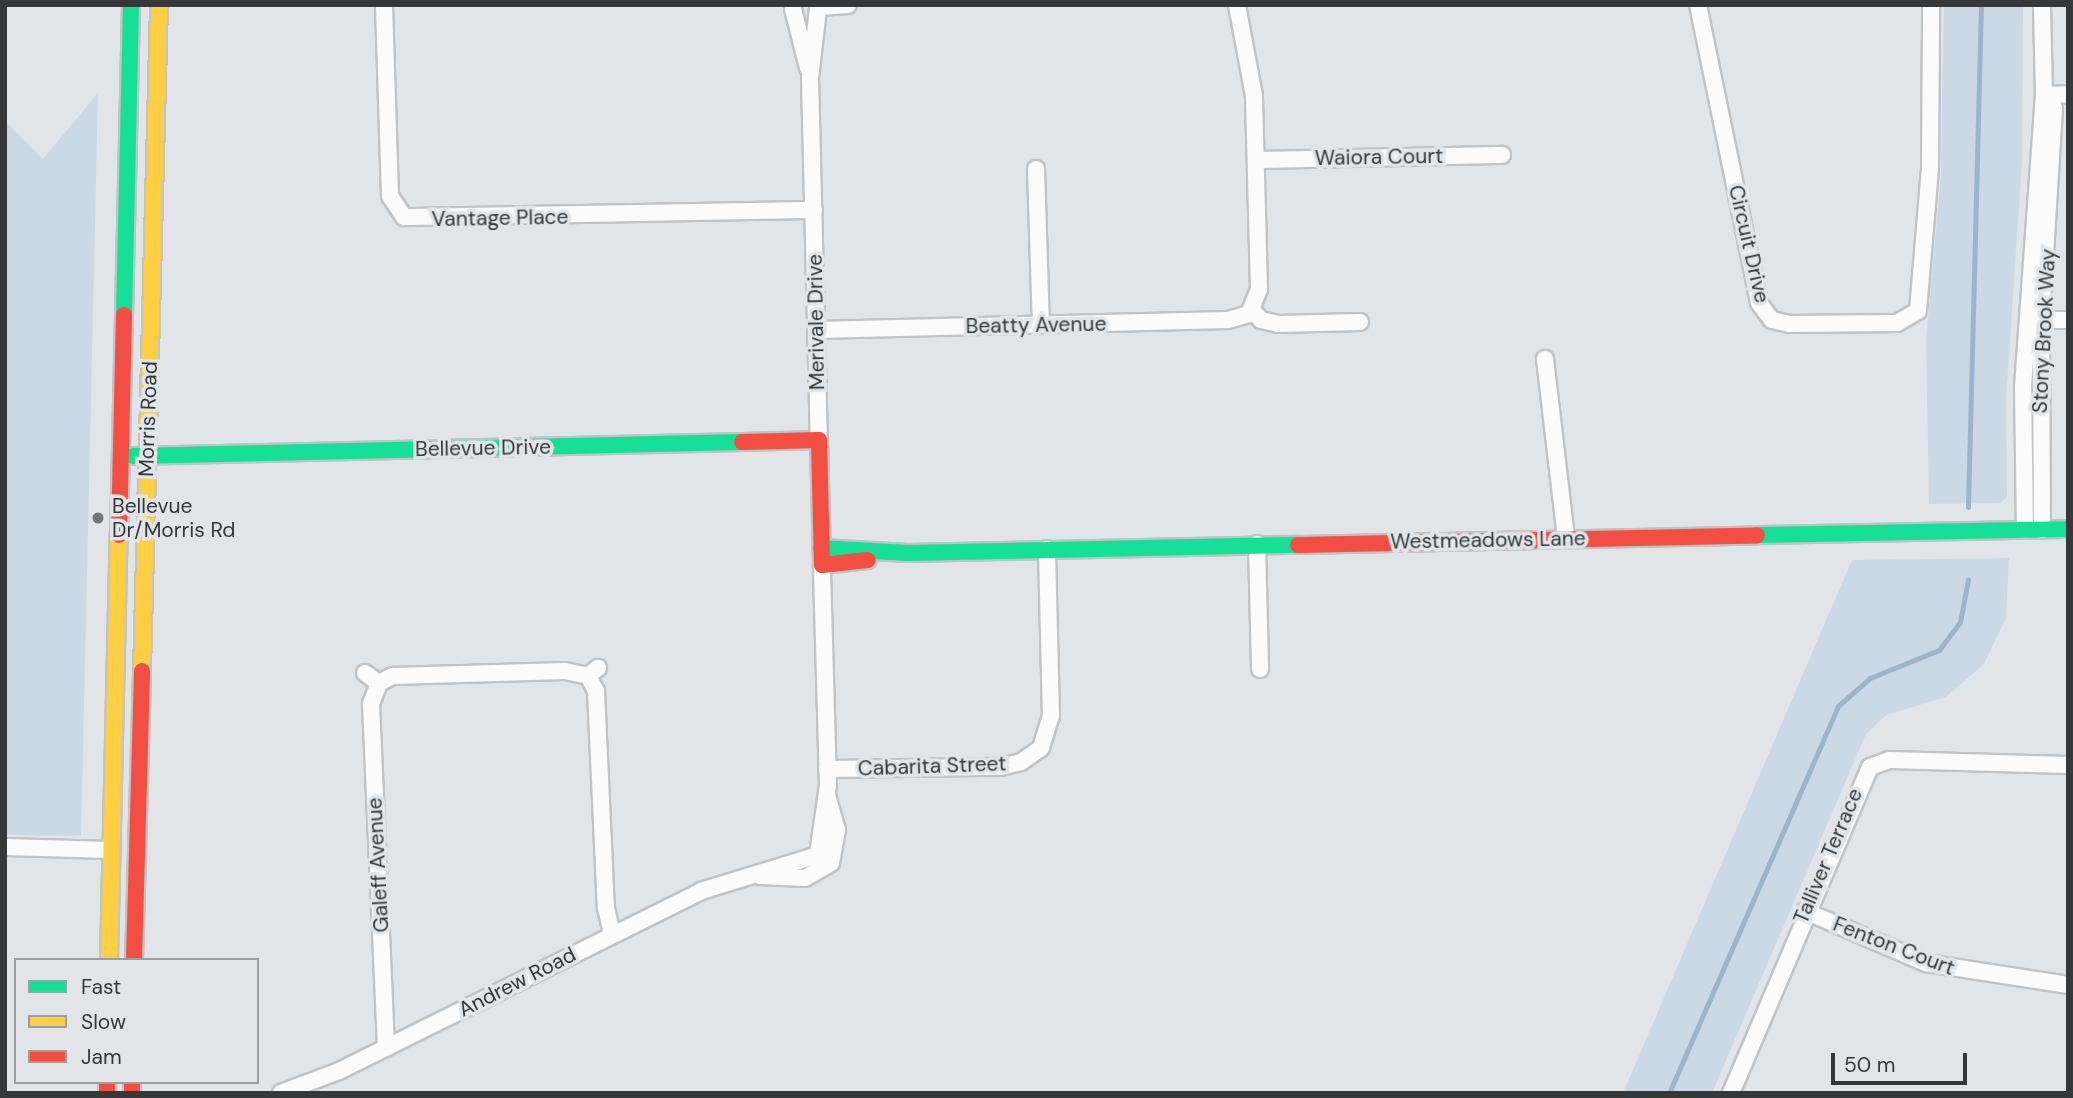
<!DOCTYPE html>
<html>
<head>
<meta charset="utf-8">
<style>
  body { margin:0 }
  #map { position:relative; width:2073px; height:1098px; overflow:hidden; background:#e2e5e7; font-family:"DM Sans",sans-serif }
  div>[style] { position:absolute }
  .green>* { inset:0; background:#cbd9e6 }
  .stream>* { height:5px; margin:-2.5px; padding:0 2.5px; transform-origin:2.5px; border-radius:2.5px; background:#9bb5cb }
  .roads { filter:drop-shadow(2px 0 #c1c3c5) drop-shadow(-2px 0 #c1c3c5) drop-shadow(0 2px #c1c3c5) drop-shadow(0 -2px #c1c3c5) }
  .street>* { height:16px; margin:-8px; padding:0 8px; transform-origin:8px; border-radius:8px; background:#fbfbfb }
  .fast>* { height:16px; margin:-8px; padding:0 8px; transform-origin:8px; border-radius:8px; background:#16e098 }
  .slow>* { height:16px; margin:-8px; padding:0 8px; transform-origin:8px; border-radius:8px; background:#ffcf43 }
  .jam>* { height:16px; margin:-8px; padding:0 8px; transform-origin:8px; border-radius:8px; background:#f24e42 }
  .dots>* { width:19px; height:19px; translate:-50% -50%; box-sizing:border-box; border:4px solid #e1e5e8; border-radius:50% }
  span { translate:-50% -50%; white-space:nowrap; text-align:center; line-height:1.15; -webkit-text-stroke:7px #e1e5e8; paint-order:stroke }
  .street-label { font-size:21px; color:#353738 }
  .poi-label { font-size:21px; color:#353738 }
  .left { translate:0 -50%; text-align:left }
  .frame { position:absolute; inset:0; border:7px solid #353738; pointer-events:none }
  .legend { position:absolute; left:14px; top:958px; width:245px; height:126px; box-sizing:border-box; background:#e1e5e8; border:2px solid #9c9fa2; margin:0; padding:9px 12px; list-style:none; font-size:21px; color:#353738 }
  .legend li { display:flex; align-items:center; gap:14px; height:35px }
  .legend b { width:35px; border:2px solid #9c9fa2 }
  .scale { position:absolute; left:1831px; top:1053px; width:136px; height:32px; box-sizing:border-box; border:4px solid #353738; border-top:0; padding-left:9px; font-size:21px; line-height:24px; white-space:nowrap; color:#353738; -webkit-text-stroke:5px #e1e5e8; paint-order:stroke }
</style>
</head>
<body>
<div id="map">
  <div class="green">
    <div style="clip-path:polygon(1944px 5px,2023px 5px,2022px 161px,2006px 400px,2007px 497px,2000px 503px,1929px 504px,1926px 340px,1941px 176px)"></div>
    <div style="clip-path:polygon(98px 93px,81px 836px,5px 835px,5px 121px,43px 159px)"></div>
    <div style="clip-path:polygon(2009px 558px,2006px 618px,1984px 664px,1946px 697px,1886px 715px,1866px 734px,1712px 1093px,1623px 1093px,1852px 560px)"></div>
  </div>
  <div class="stream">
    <div style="left:1968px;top:507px;width:502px;rotate:-88.52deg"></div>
    <div style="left:1669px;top:1093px;width:422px;rotate:-66.4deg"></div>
    <div style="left:1838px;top:706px;width:43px;rotate:-41.2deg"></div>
    <div style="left:1870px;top:678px;width:74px;rotate:-22.1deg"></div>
    <div style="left:1939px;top:650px;width:35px;rotate:-53deg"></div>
    <div style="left:1960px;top:622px;width:43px;rotate:-79.2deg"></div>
  </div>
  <div class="roads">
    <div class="street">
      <div style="left:384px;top:5px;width:191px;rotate:88.2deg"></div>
      <div style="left:390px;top:196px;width:25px;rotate:56deg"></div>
      <div style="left:404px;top:217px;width:410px;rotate:-1deg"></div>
      <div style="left:1698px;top:5px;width:304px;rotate:78.4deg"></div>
      <div style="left:1759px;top:303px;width:21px;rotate:53deg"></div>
      <div style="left:1772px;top:320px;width:17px;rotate:13deg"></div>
      <div style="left:1789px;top:324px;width:108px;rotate:-0.5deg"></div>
      <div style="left:1897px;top:323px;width:24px;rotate:-30deg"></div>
      <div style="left:1918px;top:311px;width:144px;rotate:-85.2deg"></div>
      <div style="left:1930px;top:168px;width:163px;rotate:-89.6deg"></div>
      <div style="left:820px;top:7px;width:28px;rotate:-4deg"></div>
      <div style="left:793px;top:9px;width:61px;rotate:75.7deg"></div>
      <div style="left:818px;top:9px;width:69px;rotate:96.6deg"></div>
      <div style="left:810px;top:78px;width:362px;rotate:88.6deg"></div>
      <div style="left:2044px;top:95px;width:24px;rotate:-2deg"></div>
      <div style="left:1256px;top:160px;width:246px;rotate:-1.2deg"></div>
      <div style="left:1036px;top:169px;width:155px;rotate:88.2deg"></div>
      <div style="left:1252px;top:310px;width:13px;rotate:48deg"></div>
      <div style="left:1261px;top:320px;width:17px;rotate:13deg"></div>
      <div style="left:1278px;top:324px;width:82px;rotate:-1.4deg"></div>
      <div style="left:2033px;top:320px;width:35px"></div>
      <div style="left:816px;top:330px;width:412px;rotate:-1.4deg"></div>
      <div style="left:1228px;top:320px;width:22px;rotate:-16deg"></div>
      <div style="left:1249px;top:314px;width:27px;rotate:-68deg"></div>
      <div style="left:1259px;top:289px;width:193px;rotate:-91.5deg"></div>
      <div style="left:1254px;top:96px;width:93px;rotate:-100.6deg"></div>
      <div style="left:1545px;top:359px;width:180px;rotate:83.3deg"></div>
      <div style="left:2025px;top:530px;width:143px;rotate:-90.8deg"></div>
      <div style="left:2023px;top:387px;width:293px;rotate:-85.9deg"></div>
      <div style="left:2044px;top:95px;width:90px;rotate:-91.3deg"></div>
      <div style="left:2042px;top:530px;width:210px;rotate:-90.3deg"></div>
      <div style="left:2041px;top:320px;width:212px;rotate:-86.5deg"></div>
      <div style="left:2054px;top:108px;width:16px;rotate:-128deg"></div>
      <div style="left:1257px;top:544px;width:125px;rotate:88.6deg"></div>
      <div style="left:365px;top:673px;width:17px;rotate:36deg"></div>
      <div style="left:379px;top:683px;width:16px;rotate:-27deg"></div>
      <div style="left:393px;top:676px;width:172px;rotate:-1.7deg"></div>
      <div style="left:565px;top:671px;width:24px;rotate:12deg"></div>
      <div style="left:588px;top:676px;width:13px;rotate:-39deg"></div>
      <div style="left:588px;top:676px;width:17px;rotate:62deg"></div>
      <div style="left:596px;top:691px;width:217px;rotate:87.4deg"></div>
      <div style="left:606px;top:908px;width:27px;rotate:77deg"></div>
      <div style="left:379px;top:683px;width:22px;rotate:111deg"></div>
      <div style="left:371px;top:704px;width:344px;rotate:87.5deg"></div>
      <div style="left:827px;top:769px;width:174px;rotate:-0.7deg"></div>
      <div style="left:1001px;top:767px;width:21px;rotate:-14deg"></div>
      <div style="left:1021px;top:762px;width:24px;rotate:-35deg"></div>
      <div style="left:1041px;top:748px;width:34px;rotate:-73deg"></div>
      <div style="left:1051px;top:716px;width:167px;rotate:-91.4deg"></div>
      <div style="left:5px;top:847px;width:106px;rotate:1.6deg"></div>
      <div style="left:760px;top:876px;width:45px;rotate:2.5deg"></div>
      <div style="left:805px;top:878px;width:30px;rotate:-30deg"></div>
      <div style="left:831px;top:863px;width:34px;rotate:-80deg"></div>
      <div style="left:837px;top:830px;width:37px;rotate:-106deg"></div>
      <div style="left:1805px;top:911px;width:132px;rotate:23.3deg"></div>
      <div style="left:1926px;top:963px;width:144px;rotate:8.8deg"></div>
      <div style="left:281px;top:1093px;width:62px;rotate:-20.8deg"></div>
      <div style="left:339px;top:1071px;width:404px;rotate:-26.4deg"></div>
      <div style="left:701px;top:891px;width:122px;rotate:-17.1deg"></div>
      <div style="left:818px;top:855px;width:71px;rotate:-81.9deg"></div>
      <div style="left:828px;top:785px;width:220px;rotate:-91.6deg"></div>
      <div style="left:1731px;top:1093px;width:354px;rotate:-66.9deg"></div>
      <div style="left:1870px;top:767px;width:20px;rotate:-20deg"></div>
      <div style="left:1889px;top:760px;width:179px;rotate:1.6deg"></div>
    </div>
    <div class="fast">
      <div style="left:124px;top:315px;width:310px;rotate:-88.7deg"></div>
      <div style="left:133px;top:456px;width:609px;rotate:-1.32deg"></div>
      <div style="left:1757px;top:535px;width:311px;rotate:-1.1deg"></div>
      <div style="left:821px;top:548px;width:87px;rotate:3.3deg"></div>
      <div style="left:908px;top:553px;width:390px;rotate:-1.2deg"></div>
    </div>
    <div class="slow">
      <div style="left:142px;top:671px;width:666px;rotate:-88.54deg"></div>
      <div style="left:109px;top:960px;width:425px;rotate:-88.7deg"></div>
    </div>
    <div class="jam">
      <div style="left:742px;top:442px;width:77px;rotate:-1.5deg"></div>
      <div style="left:819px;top:440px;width:125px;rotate:88.6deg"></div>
      <div style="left:822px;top:565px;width:46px;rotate:-6.2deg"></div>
      <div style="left:119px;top:535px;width:220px;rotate:-88.7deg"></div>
      <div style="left:1298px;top:545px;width:459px;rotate:-1.2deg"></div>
      <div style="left:134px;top:960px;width:289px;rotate:-88.4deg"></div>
      <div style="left:107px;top:1082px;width:11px;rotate:90deg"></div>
      <div style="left:132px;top:1082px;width:11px;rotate:90deg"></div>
    </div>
  </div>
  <div class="dots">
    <div style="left:98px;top:518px;background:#727475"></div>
  </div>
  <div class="street-label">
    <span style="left:1379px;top:157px;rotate:-1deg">Waiora Court</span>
    <span style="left:500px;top:218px;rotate:-1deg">Vantage Place</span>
    <span style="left:1749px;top:244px;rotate:77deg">Circuit Drive</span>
    <span style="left:816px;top:322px;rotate:-91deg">Merivale Drive</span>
    <span style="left:1036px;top:325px;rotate:-1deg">Beatty Avenue</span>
    <span style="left:2044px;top:331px;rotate:-87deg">Stony Brook Way</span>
    <span style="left:148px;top:419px;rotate:-88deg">Morris Road</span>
    <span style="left:483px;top:448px;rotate:-1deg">Bellevue Drive</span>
    <span style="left:1488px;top:540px;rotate:-1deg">Westmeadows Lane</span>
    <span style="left:932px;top:766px;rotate:-2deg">Cabarita Street</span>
    <span style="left:1828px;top:856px;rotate:-67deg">Talliver Terrace</span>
    <span style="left:378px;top:865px;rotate:-93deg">Galeff Avenue</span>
    <span style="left:1894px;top:946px;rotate:21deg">Fenton Court</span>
    <span style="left:517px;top:982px;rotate:-27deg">Andrew Road</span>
  </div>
  <div class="poi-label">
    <span class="left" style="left:112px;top:518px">Bellevue<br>Dr/Morris Rd</span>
  </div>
  <div class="frame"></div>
  <ul class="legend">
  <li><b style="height:9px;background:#16e098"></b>Fast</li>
  <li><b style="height:9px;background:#ffcf43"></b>Slow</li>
  <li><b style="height:9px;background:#f24e42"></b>Jam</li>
  </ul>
  <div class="scale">50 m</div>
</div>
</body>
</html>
